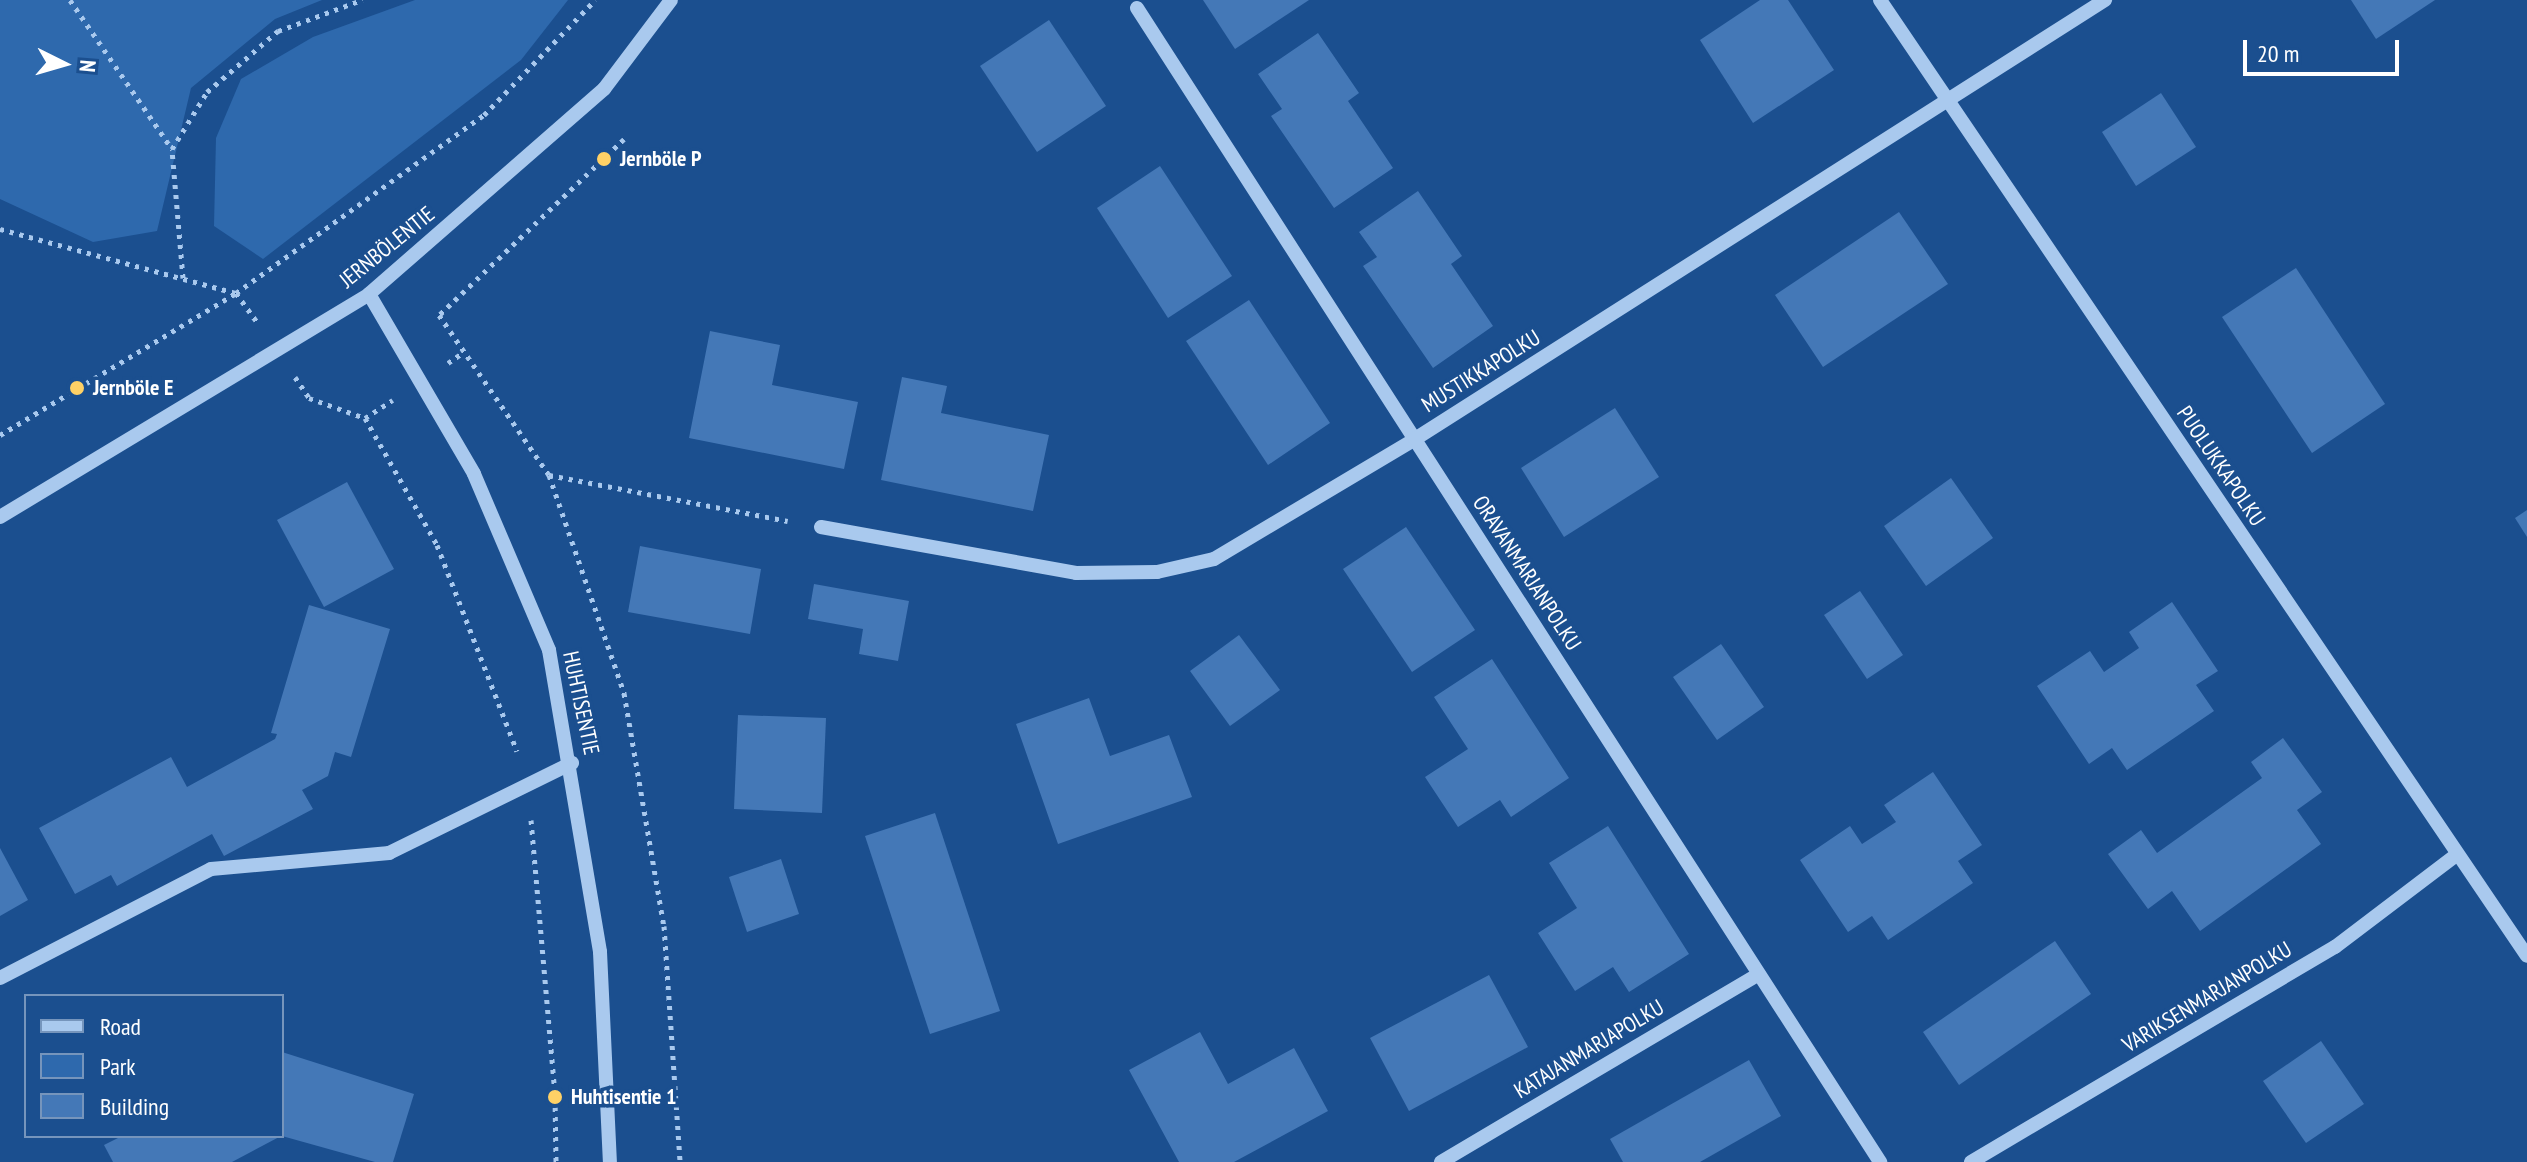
<!DOCTYPE html>
<html>
<head>
<meta charset="utf-8">
<style>
  body { margin:0 }
  #map { position:relative; width:2527px; height:1162px; overflow:hidden; background:#1b4f8f; font-family:"PT Sans Narrow",sans-serif }
  div>[style] { position:absolute }
  .green>* { inset:0; background:#2e69ad }
  .building>* { inset:0; background:#4478b7 }
  .path>* { height:5px; margin-top:-2.5px; transform-origin:0; background:repeating-linear-gradient(90deg,#a9c9ee 0 4px,transparent 0 10px) }
  .minor>* { height:14px; margin:-7px; padding:0 7px; transform-origin:7px; border-radius:7px; background:#a9c9ee }
  .dots>* { width:22px; height:22px; translate:-50% -50%; box-sizing:border-box; border:4px solid #1b4f8f; border-radius:50% }
  span { translate:-50% -50%; white-space:nowrap; text-align:center; line-height:1.15; -webkit-text-stroke:7px #1b4f8f; paint-order:stroke }
  .poi-label { font-size:22px; color:#fff; font-weight:700 }
  .left { translate:0 -50%; text-align:left }
  .street-label { font-size:22px; color:#fff }
  .legend { position:absolute; left:24px; top:994px; width:260px; height:144px; box-sizing:border-box; background:#1b4f8f; border:2px solid #7695bc; margin:0; padding:10px 14px; list-style:none; font-size:24px; color:#fff }
  .legend li { display:flex; align-items:center; gap:16px; height:40px }
  .legend b { width:40px; border:2px solid #7695bc }
  .north { position:absolute; left:24px; top:24px; width:80px; height:80px; -webkit-text-stroke:6px #1b4f8f; paint-order:stroke; rotate:95deg; font-size:22px; font-weight:700; line-height:32px; text-align:center; color:#fff }
  .north::after { content:''; display:block; margin:auto; width:28px; height:36px; background:#fff; clip-path:polygon(50% 0,100% 100%,50% 72%,0 100%) }
  .scale { position:absolute; left:2243px; top:40px; width:156px; height:36px; box-sizing:border-box; border:4px solid #fff; border-top:0; padding-left:10px; font-size:24px; line-height:28px; white-space:nowrap; color:#fff; -webkit-text-stroke:6px #1b4f8f; paint-order:stroke }
</style>
</head>
<body>
<div id="map">
  <div class="green">
    <div style="clip-path:polygon(0 0,322px 0,275px 19px,191px 88px,157px 231px,93px 242px,0 199px)"></div>
    <div style="clip-path:polygon(415px 0,568px 0,521px 60px,263px 259px,214px 226px,216px 138px,241px 79px,313px 37px)"></div>
  </div>
  <div class="building">
    <div style="clip-path:polygon(1203px 0,1309px 0,1235px 49px)"></div>
    <div style="clip-path:polygon(1760px 0,1788px 0,1834px 70px,1753px 123px,1700px 40px)"></div>
    <div style="clip-path:polygon(2351px 0,2435px 0,2376px 39px)"></div>
    <div style="clip-path:polygon(1049px 20px,1106px 106px,1037px 152px,980px 66px)"></div>
    <div style="clip-path:polygon(1318px 33px,1359px 93px,1348px 101px,1393px 168px,1334px 208px,1271px 116px,1282px 109px,1258px 74px)"></div>
    <div style="clip-path:polygon(2161px 93px,2196px 147px,2136px 186px,2102px 132px)"></div>
    <div style="clip-path:polygon(1160px 166px,1232px 276px,1168px 318px,1097px 208px)"></div>
    <div style="clip-path:polygon(1418px 191px,1462px 256px,1451px 264px,1493px 326px,1433px 368px,1363px 266px,1377px 257px,1359px 232px)"></div>
    <div style="clip-path:polygon(1899px 212px,1948px 284px,1823px 367px,1775px 295px)"></div>
    <div style="clip-path:polygon(2296px 268px,2385px 404px,2312px 453px,2222px 317px)"></div>
    <div style="clip-path:polygon(1249px 300px,1330px 423px,1268px 465px,1186px 341px)"></div>
    <div style="clip-path:polygon(710px 331px,780px 345px,772px 385px,858px 402px,844px 469px,689px 438px)"></div>
    <div style="clip-path:polygon(902px 377px,947px 386px,941px 413px,1049px 435px,1033px 511px,881px 480px)"></div>
    <div style="clip-path:polygon(1615px 408px,1659px 477px,1564px 537px,1521px 468px)"></div>
    <div style="clip-path:polygon(1951px 478px,1993px 538px,1926px 586px,1884px 526px)"></div>
    <div style="clip-path:polygon(347px 482px,394px 569px,324px 607px,277px 520px)"></div>
    <div style="clip-path:polygon(2527px 510px,2527px 537px,2515px 518px)"></div>
    <div style="clip-path:polygon(1406px 527px,1475px 630px,1412px 672px,1343px 569px)"></div>
    <div style="clip-path:polygon(640px 546px,761px 569px,750px 634px,628px 612px)"></div>
    <div style="clip-path:polygon(814px 584px,909px 601px,898px 661px,859px 654px,863px 629px,808px 619px)"></div>
    <div style="clip-path:polygon(1860px 591px,1903px 655px,1867px 679px,1824px 615px)"></div>
    <div style="clip-path:polygon(2172px 602px,2218px 671px,2196px 685px,2214px 711px,2127px 770px,2112px 748px,2089px 764px,2037px 686px,2090px 651px,2104px 672px,2139px 648px,2129px 632px)"></div>
    <div style="clip-path:polygon(309px 605px,390px 629px,351px 757px,335px 752px,328px 776px,302px 790px,313px 809px,224px 856px,212px 834px,117px 886px,111px 875px,75px 894px,39px 828px,171px 757px,187px 787px,275px 739px,277px 734px,271px 733px)"></div>
    <div style="clip-path:polygon(1239px 635px,1280px 690px,1230px 726px,1190px 671px)"></div>
    <div style="clip-path:polygon(1721px 644px,1764px 707px,1717px 740px,1673px 677px)"></div>
    <div style="clip-path:polygon(1492px 659px,1569px 778px,1511px 817px,1500px 800px,1458px 827px,1425px 777px,1468px 749px,1434px 697px)"></div>
    <div style="clip-path:polygon(1089px 698px,1110px 756px,1169px 735px,1192px 797px,1058px 844px,1016px 724px)"></div>
    <div style="clip-path:polygon(738px 715px,826px 718px,822px 813px,734px 809px)"></div>
    <div style="clip-path:polygon(2283px 738px,2322px 792px,2297px 810px,2321px 844px,2200px 931px,2172px 891px,2148px 909px,2108px 854px,2141px 830px,2157px 853px,2262px 778px,2251px 762px)"></div>
    <div style="clip-path:polygon(1933px 772px,1982px 845px,1958px 861px,1973px 883px,1888px 940px,1872px 916px,1848px 932px,1800px 860px,1850px 826px,1862px 844px,1896px 822px,1884px 805px)"></div>
    <div style="clip-path:polygon(935px 813px,1000px 1011px,930px 1034px,865px 836px)"></div>
    <div style="clip-path:polygon(1608px 826px,1689px 954px,1629px 992px,1613px 967px,1575px 991px,1538px 933px,1577px 908px,1549px 863px)"></div>
    <div style="clip-path:polygon(0 848px,28px 900px,0 916px)"></div>
    <div style="clip-path:polygon(781px 859px,799px 914px,747px 932px,729px 877px)"></div>
    <div style="clip-path:polygon(2055px 941px,2091px 994px,1959px 1085px,1923px 1032px)"></div>
    <div style="clip-path:polygon(1489px 975px,1528px 1047px,1409px 1111px,1370px 1038px)"></div>
    <div style="clip-path:polygon(1200px 1032px,1228px 1084px,1294px 1048px,1328px 1111px,1234px 1162px,1179px 1162px,1129px 1070px)"></div>
    <div style="clip-path:polygon(2321px 1041px,2364px 1104px,2306px 1143px,2263px 1081px)"></div>
    <div style="clip-path:polygon(282px 1052px,414px 1094px,393px 1162px,375px 1162px,282px 1136px)"></div>
    <div style="clip-path:polygon(1749px 1060px,1781px 1116px,1700px 1162px,1623px 1162px,1610px 1139px)"></div>
    <div style="clip-path:polygon(122px 1136px,281px 1136px,232px 1162px,113px 1162px,104px 1145px)"></div>
  </div>
  <div class="path">
    <div style="left:70px;top:0;width:181px;rotate:55.6deg"></div>
    <div style="left:624px;top:139px;width:255px;rotate:136.4deg"></div>
    <div style="left:439px;top:315px;width:194px;rotate:55.5deg"></div>
    <div style="left:549px;top:475px;width:231px;rotate:71deg"></div>
    <div style="left:624px;top:693px;width:236px;rotate:80.3deg"></div>
    <div style="left:664px;top:926px;width:237px;rotate:86.1deg"></div>
    <div style="left:0;top:229px;width:245px;rotate:15.2deg"></div>
    <div style="left:236px;top:293px;width:37px;rotate:54deg"></div>
    <div style="left:183px;top:278px;width:129px;rotate:-94.9deg"></div>
    <div style="left:172px;top:149px;width:67px;rotate:-58.4deg"></div>
    <div style="left:207px;top:92px;width:94px;rotate:-40.7deg"></div>
    <div style="left:278px;top:31px;width:90px;rotate:-20.3deg"></div>
    <div style="left:448px;top:363px;width:19px;rotate:-35deg"></div>
    <div style="left:295px;top:377px;width:25px;rotate:56deg"></div>
    <div style="left:309px;top:398px;width:59px;rotate:19.7deg"></div>
    <div style="left:365px;top:418px;width:33px;rotate:-33deg"></div>
    <div style="left:365px;top:418px;width:146px;rotate:60.4deg"></div>
    <div style="left:437px;top:545px;width:221px;rotate:68.8deg"></div>
    <div style="left:0;top:435px;width:275px;rotate:-31deg"></div>
    <div style="left:236px;top:293px;width:305px;rotate:-35.7deg"></div>
    <div style="left:484px;top:115px;width:160px;rotate:-46deg"></div>
    <div style="left:549px;top:475px;width:243px;rotate:10.9deg"></div>
    <div style="left:531px;top:820px;width:278px;rotate:85deg"></div>
    <div style="left:555px;top:1097px;width:65px;rotate:89.1deg"></div>
  </div>
  <div class="minor">
    <div style="left:1880px;top:0;width:1154px;rotate:55.91deg"></div>
    <div style="left:1137px;top:8px;width:1373px;rotate:57.22deg"></div>
    <div style="left:369px;top:294px;width:208px;rotate:59.7deg"></div>
    <div style="left:474px;top:474px;width:191px;rotate:66.9deg"></div>
    <div style="left:549px;top:650px;width:306px;rotate:80.4deg"></div>
    <div style="left:600px;top:952px;width:210px;rotate:87.3deg"></div>
    <div style="left:0;top:517px;width:431px;rotate:-31.1deg"></div>
    <div style="left:369px;top:294px;width:312px;rotate:-41.1deg"></div>
    <div style="left:604px;top:89px;width:111px;rotate:-53deg"></div>
    <div style="left:821px;top:527px;width:259px;rotate:10.2deg"></div>
    <div style="left:1076px;top:573px;width:81px;rotate:-0.7deg"></div>
    <div style="left:1157px;top:572px;width:58px;rotate:-12.8deg"></div>
    <div style="left:1214px;top:559px;width:234px;rotate:-30.8deg"></div>
    <div style="left:1415px;top:439px;width:818px;rotate:-32.47deg"></div>
    <div style="left:0;top:978px;width:237px;rotate:-27.3deg"></div>
    <div style="left:211px;top:869px;width:179px;rotate:-5.1deg"></div>
    <div style="left:389px;top:853px;width:204px;rotate:-26.2deg"></div>
    <div style="left:1441px;top:1162px;width:369px;rotate:-30.6deg"></div>
    <div style="left:1971px;top:1162px;width:423px;rotate:-30.6deg"></div>
    <div style="left:2335px;top:947px;width:152px;rotate:-37.2deg"></div>
  </div>
  <div class="dots">
    <div style="left:604px;top:159px;background:#ffd166"></div>
    <div style="left:77px;top:388px;background:#ffd166"></div>
    <div style="left:555px;top:1097px;background:#ffd166"></div>
  </div>
  <div class="poi-label">
    <span class="left" style="left:620px;top:159px">Jernböle P</span>
    <span class="left" style="left:93px;top:388px">Jernböle E</span>
    <span class="left" style="left:571px;top:1097px">Huhtisentie 1</span>
  </div>
  <div class="street-label">
    <span style="left:387px;top:247px;rotate:-39deg">JERNBÖLENTIE</span>
    <span style="left:1481px;top:371px;rotate:-32deg">MUSTIKKAPOLKU</span>
    <span style="left:2221px;top:466px;rotate:56deg">PUOLUKKAPOLKU</span>
    <span style="left:1527px;top:573px;rotate:57deg">ORAVANMARJANPOLKU</span>
    <span style="left:581px;top:703px;rotate:78deg">HUHTISENTIE</span>
    <span style="left:2207px;top:997px;rotate:-31deg">VARIKSENMARJANPOLKU</span>
    <span style="left:1589px;top:1049px;rotate:-31deg">KATAJANMARJAPOLKU</span>
  </div>
  <ul class="legend">
  <li><b style="height:10px;background:#a9c9ee"></b>Road</li>
  <li><b style="height:22px;background:#2e69ad"></b>Park</li>
  <li><b style="height:22px;background:#4478b7"></b>Building</li>
  </ul>
  <div class="north">N</div>
  <div class="scale">20 m</div>
</div>
</body>
</html>
